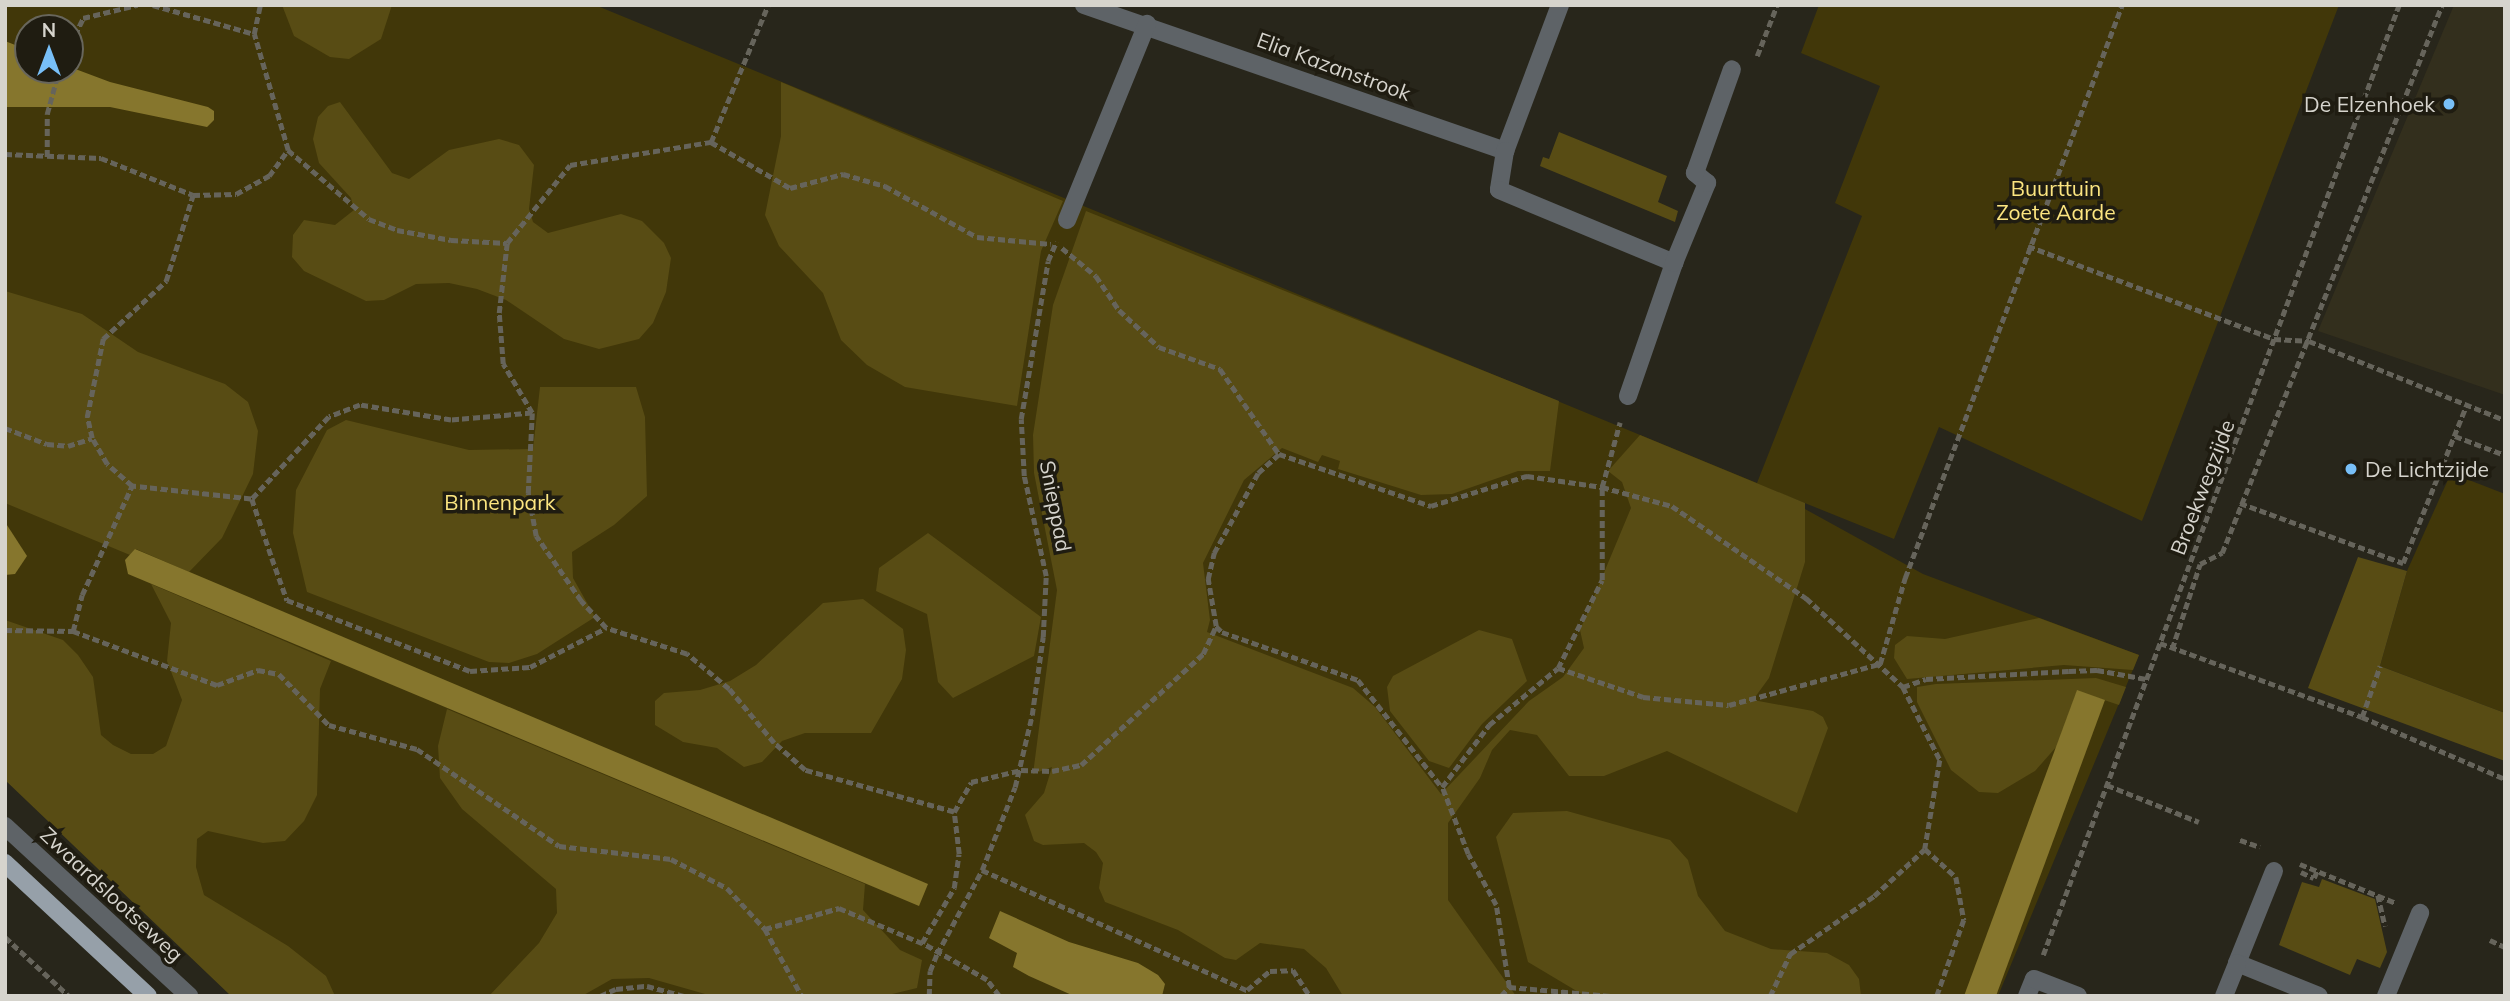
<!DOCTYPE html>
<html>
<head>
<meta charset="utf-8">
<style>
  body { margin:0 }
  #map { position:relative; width:2510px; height:1001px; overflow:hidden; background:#28261b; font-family:Mulish,sans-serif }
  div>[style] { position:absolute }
  .built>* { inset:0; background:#332f1d }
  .green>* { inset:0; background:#413709 }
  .forest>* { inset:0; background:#584c14 }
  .water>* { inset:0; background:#86762d }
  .path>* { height:4.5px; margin-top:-2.25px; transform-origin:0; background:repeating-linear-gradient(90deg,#66645b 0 7px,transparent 0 10.5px) }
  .minor>* { height:18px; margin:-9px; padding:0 9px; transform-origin:9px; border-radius:9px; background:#5e6367 }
  .major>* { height:18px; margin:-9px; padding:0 9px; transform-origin:9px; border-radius:9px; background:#96a0a9 }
  .dots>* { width:19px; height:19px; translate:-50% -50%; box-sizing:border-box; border:4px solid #1f1c11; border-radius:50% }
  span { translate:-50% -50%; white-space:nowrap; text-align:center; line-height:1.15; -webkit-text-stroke:7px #1f1c11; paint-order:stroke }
  .street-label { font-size:21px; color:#d6d4cd }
  .poi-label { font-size:21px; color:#d6d4cd }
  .right { translate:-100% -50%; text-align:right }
  .left { translate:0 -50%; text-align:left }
  .park-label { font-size:21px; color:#fce580 }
  .frame { position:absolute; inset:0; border:7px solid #d6d4cd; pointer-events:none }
  .north { position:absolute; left:14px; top:14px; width:70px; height:70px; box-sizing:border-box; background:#1f1c11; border:2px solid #68665c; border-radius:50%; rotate:0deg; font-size:19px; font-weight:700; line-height:28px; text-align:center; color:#d6d4cd }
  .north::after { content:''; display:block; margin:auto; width:24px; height:32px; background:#78bff7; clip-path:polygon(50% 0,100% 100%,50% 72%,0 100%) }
</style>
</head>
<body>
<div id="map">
  <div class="built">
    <div style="clip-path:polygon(2454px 5px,2505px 5px,2505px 395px,2318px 331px)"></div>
  </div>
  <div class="green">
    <div style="clip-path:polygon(evenodd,5px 5px,595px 5px,1757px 483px,1862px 216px,1835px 203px,1880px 86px,1801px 53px,1819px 5px,2339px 5px,2142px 521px,1939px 427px,1894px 539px,1765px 487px,1923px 574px,2139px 655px,1998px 996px,248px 996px,5px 761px,5px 5px,28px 28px,70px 28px,70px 70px,28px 70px,28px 28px)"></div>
    <div style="clip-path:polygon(2451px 473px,2505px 494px,2505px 713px,2380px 666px,2407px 571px)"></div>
  </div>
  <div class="forest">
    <div style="clip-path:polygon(282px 5px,392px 5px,381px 39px,349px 59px,330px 57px,294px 36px)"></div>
    <div style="clip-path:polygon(781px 82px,1063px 201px,1041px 251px,1017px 406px,905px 387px,867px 365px,841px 340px,823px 293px,779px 246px,765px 215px,781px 136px)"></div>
    <div style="clip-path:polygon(340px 102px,392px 173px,409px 179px,449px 150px,499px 139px,519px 145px,534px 165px,529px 209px,533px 222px,548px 233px,621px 214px,642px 221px,664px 243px,671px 258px,666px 292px,653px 323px,639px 339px,599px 349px,564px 339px,506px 300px,477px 289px,449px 283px,416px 284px,384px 300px,366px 301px,304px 271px,292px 257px,293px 235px,304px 220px,335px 225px,354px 210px,351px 198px,319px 163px,313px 139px,318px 117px,328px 106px)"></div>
    <div style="clip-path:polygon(1559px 132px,1667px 176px,1658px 202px,1678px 211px,1675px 222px,1540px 166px,1543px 157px,1549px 159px)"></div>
    <div style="clip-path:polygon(1086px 211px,1559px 401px,1550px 471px,1518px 471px,1452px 494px,1421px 495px,1338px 469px,1340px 461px,1322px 455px,1318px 462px,1282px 448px,1244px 480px,1203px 563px,1210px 620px,1207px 632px,1353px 688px,1375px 707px,1441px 794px,1529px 701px,1563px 677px,1584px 648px,1580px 630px,1631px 508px,1622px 482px,1608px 471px,1640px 435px,1805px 503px,1805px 562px,1769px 678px,1753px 700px,1813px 711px,1823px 717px,1828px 728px,1797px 813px,1667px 751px,1604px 776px,1569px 776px,1537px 735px,1510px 730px,1492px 750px,1480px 778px,1448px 823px,1448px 900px,1516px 996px,1343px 996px,1326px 968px,1304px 949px,1260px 943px,1236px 960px,1225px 958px,1178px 930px,1105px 902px,1099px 888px,1103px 863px,1096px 852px,1084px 843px,1043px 845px,1034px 841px,1025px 815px,1044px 793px,1052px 767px,1033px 774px,1057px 590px,1034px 473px,1033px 435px,1053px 305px)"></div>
    <div style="clip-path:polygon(5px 291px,82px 314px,138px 352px,225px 384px,248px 402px,258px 431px,253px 474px,222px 538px,189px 572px,136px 549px,130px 555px,5px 503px)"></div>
    <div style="clip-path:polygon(540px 387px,636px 387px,645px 417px,647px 496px,614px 525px,572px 552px,573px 578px,595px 617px,537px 654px,509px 663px,489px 662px,307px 592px,293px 533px,296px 490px,327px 430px,346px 420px,469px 450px,533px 449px)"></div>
    <div style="clip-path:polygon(928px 533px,1041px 617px,1034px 656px,953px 698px,938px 682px,927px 614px,876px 591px,879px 568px)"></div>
    <div style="clip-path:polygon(2358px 557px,2407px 571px,2380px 666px,2505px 713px,2505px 761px,2308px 688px)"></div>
    <div style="clip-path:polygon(151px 584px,331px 661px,320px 689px,317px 795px,304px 821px,285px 841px,263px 843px,208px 831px,197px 839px,196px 867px,204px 895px,288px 946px,326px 976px,335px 996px,231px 996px,5px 780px,5px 620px,63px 640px,78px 655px,93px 677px,101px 735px,113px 745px,131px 754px,153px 754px,166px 746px,182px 700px,167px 661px,171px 623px)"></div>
    <div style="clip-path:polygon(863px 599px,903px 629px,906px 650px,902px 679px,871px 733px,805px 733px,782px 741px,762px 762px,744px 767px,717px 748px,683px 742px,655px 725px,655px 701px,664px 693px,700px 690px,730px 681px,756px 665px,823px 603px)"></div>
    <div style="clip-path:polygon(2039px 618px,2139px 655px,2133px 670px,2064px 665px,1907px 679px,1894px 658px,1895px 645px,1907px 636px,1945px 639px)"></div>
    <div style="clip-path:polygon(1479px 630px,1512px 639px,1527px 681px,1482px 724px,1449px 768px,1429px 761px,1390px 711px,1387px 687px,1393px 676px)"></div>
    <div style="clip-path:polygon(2096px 678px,2126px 687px,2119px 705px,2077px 691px,2057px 746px,2035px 771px,1998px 793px,1979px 792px,1951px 770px,1917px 702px,1917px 687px,1936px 684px)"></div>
    <div style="clip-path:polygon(447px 709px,865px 884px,863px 910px,900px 950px,922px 960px,917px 988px,884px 996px,712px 996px,649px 978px,612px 979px,582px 996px,489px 996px,539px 943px,557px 913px,556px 889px,462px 809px,440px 778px,438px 746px)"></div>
    <div style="clip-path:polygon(1567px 811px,1670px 840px,1688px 860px,1698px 896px,1725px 931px,1771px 949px,1827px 953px,1849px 965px,1859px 979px,1861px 996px,1585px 996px,1528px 962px,1496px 837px,1513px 813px)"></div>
    <div style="clip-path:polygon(2322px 879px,2375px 899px,2387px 952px,2380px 968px,2357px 959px,2350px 975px,2279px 945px,2302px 882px,2319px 887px)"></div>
  </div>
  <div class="water">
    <div style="clip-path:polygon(5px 41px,28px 50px,28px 70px,70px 67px,110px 82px,208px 107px,214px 111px,214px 120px,207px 127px,110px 107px,5px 107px)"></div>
    <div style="clip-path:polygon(5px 522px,27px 556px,15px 574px,5px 575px)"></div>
    <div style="clip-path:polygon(135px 549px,928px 884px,919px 906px,128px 574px,125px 560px)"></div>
    <div style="clip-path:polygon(2077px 690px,2105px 700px,1996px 996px,1964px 996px)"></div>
    <div style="clip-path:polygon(1000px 911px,1069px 942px,1138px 963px,1158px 975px,1165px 984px,1162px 996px,1074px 996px,1029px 976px,1013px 967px,1017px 953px,989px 938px)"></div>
  </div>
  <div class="path">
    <div style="left:153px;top:5px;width:105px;rotate:16deg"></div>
    <div style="left:70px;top:45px;width:30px;rotate:-64deg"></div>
    <div style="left:83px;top:18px;width:56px;rotate:-13.5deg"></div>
    <div style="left:1757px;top:56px;width:55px;rotate:-68.6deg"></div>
    <div style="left:711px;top:142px;width:148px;rotate:-67.4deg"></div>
    <div style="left:288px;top:150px;width:106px;rotate:40.4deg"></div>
    <div style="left:369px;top:219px;width:30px;rotate:21deg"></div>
    <div style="left:397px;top:230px;width:55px;rotate:10.5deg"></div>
    <div style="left:451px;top:240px;width:56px;rotate:3.1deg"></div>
    <div style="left:5px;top:154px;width:96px;rotate:2.4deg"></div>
    <div style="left:101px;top:158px;width:99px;rotate:21.9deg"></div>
    <div style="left:47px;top:157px;width:43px;rotate:-90deg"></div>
    <div style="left:47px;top:114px;width:46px;rotate:-74.7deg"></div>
    <div style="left:2028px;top:246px;width:263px;rotate:20.7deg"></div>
    <div style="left:2274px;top:339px;width:35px;rotate:3deg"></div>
    <div style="left:2309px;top:341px;width:211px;rotate:22deg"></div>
    <div style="left:1062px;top:248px;width:44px;rotate:39.5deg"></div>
    <div style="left:1096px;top:276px;width:41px;rotate:55.9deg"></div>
    <div style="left:1119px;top:310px;width:54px;rotate:42.8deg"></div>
    <div style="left:1159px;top:347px;width:65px;rotate:19.8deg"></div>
    <div style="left:1220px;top:369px;width:103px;rotate:55.2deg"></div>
    <div style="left:1279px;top:454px;width:161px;rotate:18.9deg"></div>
    <div style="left:1431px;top:506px;width:101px;rotate:-17.4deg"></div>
    <div style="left:1527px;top:476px;width:76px;rotate:8.3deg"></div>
    <div style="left:1602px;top:487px;width:73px;rotate:15.2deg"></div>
    <div style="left:1672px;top:506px;width:163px;rotate:34.5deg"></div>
    <div style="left:1806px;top:598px;width:132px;rotate:42.5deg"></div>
    <div style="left:1903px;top:687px;width:82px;rotate:63.1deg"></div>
    <div style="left:1940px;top:760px;width:90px;rotate:99.6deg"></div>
    <div style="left:1925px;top:849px;width:42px;rotate:42.1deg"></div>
    <div style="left:1956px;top:877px;width:44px;rotate:79.5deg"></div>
    <div style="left:1964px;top:920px;width:81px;rotate:109.6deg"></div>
    <div style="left:532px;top:413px;width:81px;rotate:175.1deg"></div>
    <div style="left:451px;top:420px;width:92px;rotate:-170.6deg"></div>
    <div style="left:360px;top:405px;width:33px;rotate:159deg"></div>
    <div style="left:329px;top:417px;width:112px;rotate:133.2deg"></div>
    <div style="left:252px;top:499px;width:62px;rotate:71.3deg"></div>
    <div style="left:272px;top:558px;width:45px;rotate:70.3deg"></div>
    <div style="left:287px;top:600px;width:196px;rotate:21.2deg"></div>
    <div style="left:470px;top:671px;width:60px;rotate:-3.8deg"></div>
    <div style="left:530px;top:667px;width:85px;rotate:-27.2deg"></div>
    <div style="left:5px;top:428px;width:45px;rotate:20.9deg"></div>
    <div style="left:47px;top:444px;width:21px;rotate:5deg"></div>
    <div style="left:68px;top:446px;width:25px;rotate:-18deg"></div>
    <div style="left:2455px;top:436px;width:53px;rotate:20.8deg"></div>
    <div style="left:251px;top:499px;width:120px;rotate:-173.8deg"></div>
    <div style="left:132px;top:486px;width:33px;rotate:-139deg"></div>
    <div style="left:107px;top:464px;width:30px;rotate:-120deg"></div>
    <div style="left:92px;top:438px;width:22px;rotate:-103deg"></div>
    <div style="left:87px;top:417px;width:80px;rotate:-78.4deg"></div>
    <div style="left:103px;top:339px;width:86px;rotate:-42.6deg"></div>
    <div style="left:166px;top:281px;width:90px;rotate:-72.6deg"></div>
    <div style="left:193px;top:195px;width:43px;rotate:-1.3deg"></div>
    <div style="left:236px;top:194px;width:38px;rotate:-29deg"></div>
    <div style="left:269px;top:176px;width:32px;rotate:-54deg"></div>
    <div style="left:288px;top:150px;width:121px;rotate:-106.3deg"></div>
    <div style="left:254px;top:34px;width:30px;rotate:-78deg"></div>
    <div style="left:2240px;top:503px;width:174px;rotate:20.2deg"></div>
    <div style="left:2403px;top:563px;width:171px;rotate:-68.1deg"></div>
    <div style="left:1216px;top:626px;width:8px;rotate:45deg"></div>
    <div style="left:1222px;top:632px;width:144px;rotate:19.4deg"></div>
    <div style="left:1358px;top:680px;width:136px;rotate:51.9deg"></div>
    <div style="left:5px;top:630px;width:68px;rotate:0.8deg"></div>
    <div style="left:73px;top:631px;width:154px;rotate:20.6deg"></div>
    <div style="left:217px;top:685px;width:44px;rotate:-20.1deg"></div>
    <div style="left:258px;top:670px;width:21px;rotate:11deg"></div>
    <div style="left:279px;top:674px;width:71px;rotate:45.6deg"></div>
    <div style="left:329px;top:725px;width:91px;rotate:15.3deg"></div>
    <div style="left:417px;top:749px;width:172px;rotate:34.3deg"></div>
    <div style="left:559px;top:846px;width:113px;rotate:6.6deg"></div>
    <div style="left:671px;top:859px;width:63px;rotate:27.4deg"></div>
    <div style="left:727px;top:888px;width:56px;rotate:47.2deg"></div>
    <div style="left:765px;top:929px;width:77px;rotate:61.1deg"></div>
    <div style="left:73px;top:631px;width:37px;rotate:-76deg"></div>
    <div style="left:82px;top:595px;width:120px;rotate:-65.4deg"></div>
    <div style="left:2160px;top:643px;width:215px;rotate:20.1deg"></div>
    <div style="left:2362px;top:717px;width:156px;rotate:23.4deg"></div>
    <div style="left:2172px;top:649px;width:89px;rotate:-71.8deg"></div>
    <div style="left:2200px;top:564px;width:25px;rotate:-27deg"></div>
    <div style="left:2222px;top:553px;width:591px;rotate:-68.13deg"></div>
    <div style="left:1880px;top:664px;width:90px;rotate:-73.8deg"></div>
    <div style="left:1905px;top:578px;width:613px;rotate:-69.26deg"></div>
    <div style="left:1558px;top:668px;width:90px;rotate:18.8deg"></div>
    <div style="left:1643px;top:697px;width:86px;rotate:5.3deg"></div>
    <div style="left:1729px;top:705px;width:156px;rotate:-15.3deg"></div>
    <div style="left:1903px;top:687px;width:24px;rotate:-19deg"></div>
    <div style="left:1926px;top:679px;width:143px;rotate:-3.2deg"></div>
    <div style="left:2069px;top:671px;width:28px;rotate:-2deg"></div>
    <div style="left:2097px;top:670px;width:50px;rotate:10.4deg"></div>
    <div style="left:2362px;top:717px;width:54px;rotate:-70.6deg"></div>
    <div style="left:2107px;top:785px;width:99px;rotate:21.9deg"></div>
    <div style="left:954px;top:812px;width:155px;rotate:-164.3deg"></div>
    <div style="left:805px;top:770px;width:41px;rotate:-138.9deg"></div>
    <div style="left:774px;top:743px;width:70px;rotate:-129.8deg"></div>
    <div style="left:729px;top:689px;width:55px;rotate:-140.2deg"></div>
    <div style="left:687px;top:654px;width:85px;rotate:-162.2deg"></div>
    <div style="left:606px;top:628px;width:37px;rotate:-133deg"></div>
    <div style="left:581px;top:601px;width:79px;rotate:-124.7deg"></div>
    <div style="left:536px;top:536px;width:44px;rotate:-100.5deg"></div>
    <div style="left:528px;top:493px;width:80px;rotate:-87.1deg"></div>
    <div style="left:532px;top:413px;width:57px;rotate:-120.6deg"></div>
    <div style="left:503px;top:364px;width:51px;rotate:-94.5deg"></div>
    <div style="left:499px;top:313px;width:70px;rotate:-83.5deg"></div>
    <div style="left:507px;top:243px;width:100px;rotate:-51.1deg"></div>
    <div style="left:570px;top:165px;width:143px;rotate:-9.3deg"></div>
    <div style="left:711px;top:142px;width:91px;rotate:30.2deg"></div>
    <div style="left:790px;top:188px;width:55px;rotate:-14.8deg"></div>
    <div style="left:843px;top:174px;width:44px;rotate:15.9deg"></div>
    <div style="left:885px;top:186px;width:105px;rotate:29deg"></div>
    <div style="left:977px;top:237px;width:74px;rotate:5.4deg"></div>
    <div style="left:2240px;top:840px;width:21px;rotate:19deg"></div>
    <div style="left:2300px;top:864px;width:104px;rotate:22.1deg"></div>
    <div style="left:982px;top:870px;width:291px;rotate:24.4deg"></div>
    <div style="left:1247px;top:990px;width:30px;rotate:-40deg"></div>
    <div style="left:1270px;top:971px;width:23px;rotate:-2deg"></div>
    <div style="left:1293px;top:970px;width:31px;rotate:57deg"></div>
    <div style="left:2301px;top:872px;width:14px;rotate:25deg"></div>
    <div style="left:2314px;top:878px;width:8px;rotate:-67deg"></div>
    <div style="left:2378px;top:895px;width:32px;rotate:77deg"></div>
    <div style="left:765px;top:929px;width:77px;rotate:-15.8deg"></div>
    <div style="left:839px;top:908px;width:90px;rotate:22.9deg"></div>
    <div style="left:5px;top:937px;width:87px;rotate:42.7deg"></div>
    <div style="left:2490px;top:940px;width:17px;rotate:25deg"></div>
    <div style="left:2043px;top:955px;width:1015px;rotate:-69.46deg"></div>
    <div style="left:1509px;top:987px;width:83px;rotate:-99deg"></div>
    <div style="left:1496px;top:905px;width:58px;rotate:-118.8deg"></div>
    <div style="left:1468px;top:854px;width:72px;rotate:-111.2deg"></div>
    <div style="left:1442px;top:787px;width:78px;rotate:-52.8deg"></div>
    <div style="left:1489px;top:725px;width:89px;rotate:-39.6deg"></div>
    <div style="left:1558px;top:668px;width:98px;rotate:-63.4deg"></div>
    <div style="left:1602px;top:580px;width:93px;rotate:-90deg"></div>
    <div style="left:1602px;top:487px;width:67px;rotate:-74.5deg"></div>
    <div style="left:600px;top:996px;width:17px;rotate:-24deg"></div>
    <div style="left:616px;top:989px;width:31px;rotate:-6deg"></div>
    <div style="left:647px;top:986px;width:39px;rotate:15deg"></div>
    <div style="left:929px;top:996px;width:25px;rotate:-88deg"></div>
    <div style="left:930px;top:971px;width:18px;rotate:-68deg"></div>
    <div style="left:937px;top:954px;width:95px;rotate:-61.8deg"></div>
    <div style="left:982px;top:870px;width:89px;rotate:-68.3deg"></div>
    <div style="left:1015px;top:787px;width:74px;rotate:-76.7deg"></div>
    <div style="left:1032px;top:715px;width:79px;rotate:-82deg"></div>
    <div style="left:1043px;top:637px;width:61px;rotate:-87.2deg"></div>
    <div style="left:1046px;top:576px;width:102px;rotate:-102.4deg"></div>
    <div style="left:1024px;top:476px;width:57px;rotate:-93deg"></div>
    <div style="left:1021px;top:419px;width:160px;rotate:-80.3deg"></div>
    <div style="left:1048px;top:261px;width:21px;rotate:-67deg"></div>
    <div style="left:999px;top:996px;width:20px;rotate:-127deg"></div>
    <div style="left:987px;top:980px;width:75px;rotate:-150.4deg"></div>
    <div style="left:922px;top:943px;width:64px;rotate:-59.8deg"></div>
    <div style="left:954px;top:888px;width:34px;rotate:-82deg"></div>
    <div style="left:959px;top:854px;width:42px;rotate:-96.8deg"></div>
    <div style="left:954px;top:812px;width:34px;rotate:-60deg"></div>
    <div style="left:971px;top:782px;width:51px;rotate:-13.5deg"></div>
    <div style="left:1021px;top:770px;width:31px;rotate:2deg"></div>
    <div style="left:1052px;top:771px;width:30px;rotate:-12deg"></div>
    <div style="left:1081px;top:765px;width:165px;rotate:-42.3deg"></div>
    <div style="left:1203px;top:654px;width:31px;rotate:-65deg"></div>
    <div style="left:1216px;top:626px;width:48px;rotate:-99.7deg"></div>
    <div style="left:1208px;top:579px;width:27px;rotate:-77deg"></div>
    <div style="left:1214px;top:553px;width:91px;rotate:-61.2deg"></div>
    <div style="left:1258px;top:473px;width:28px;rotate:-42deg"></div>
    <div style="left:1501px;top:996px;width:12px;rotate:-48deg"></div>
    <div style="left:1509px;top:987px;width:102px;rotate:5deg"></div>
    <div style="left:1770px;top:996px;width:47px;rotate:-64.5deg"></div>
    <div style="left:1790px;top:954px;width:102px;rotate:-34.6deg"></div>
    <div style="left:1874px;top:896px;width:69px;rotate:-42.7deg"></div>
  </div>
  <div class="minor">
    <div style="left:1084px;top:5px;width:446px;rotate:19.1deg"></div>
    <div style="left:1560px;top:5px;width:156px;rotate:110.6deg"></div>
    <div style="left:1505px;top:151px;width:39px;rotate:99deg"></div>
    <div style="left:1499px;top:190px;width:190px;rotate:22.6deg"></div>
    <div style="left:1067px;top:220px;width:212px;rotate:-67.8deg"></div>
    <div style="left:1628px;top:396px;width:141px;rotate:-70.9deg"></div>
    <div style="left:1674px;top:263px;width:87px;rotate:-67.6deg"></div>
    <div style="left:1707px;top:183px;width:16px;rotate:-140deg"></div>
    <div style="left:1695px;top:173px;width:110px;rotate:-70.4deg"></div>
    <div style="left:5px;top:826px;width:251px;rotate:42.7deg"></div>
    <div style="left:2274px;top:871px;width:99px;rotate:111.9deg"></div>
    <div style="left:2237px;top:963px;width:88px;rotate:21.9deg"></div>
    <div style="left:2027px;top:996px;width:18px;rotate:-68deg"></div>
    <div style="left:2034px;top:979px;width:47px;rotate:21.1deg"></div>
    <div style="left:2224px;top:996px;width:35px;rotate:-68deg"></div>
    <div style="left:2386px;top:996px;width:90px;rotate:-67.7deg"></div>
  </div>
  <div class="major">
    <div style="left:5px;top:863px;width:195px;rotate:42.9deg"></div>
  </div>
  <div class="dots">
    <div style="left:2449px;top:104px;background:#78bff7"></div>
    <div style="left:2351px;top:469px;background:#78bff7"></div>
  </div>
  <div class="street-label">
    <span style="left:1334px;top:66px;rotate:20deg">Elia Kazanstrook</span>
    <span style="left:2202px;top:487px;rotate:-69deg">Broekwegzijde</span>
    <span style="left:1056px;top:506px;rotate:79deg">Snieppad</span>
    <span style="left:112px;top:894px;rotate:43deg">Zwaardslootseweg</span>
  </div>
  <div class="poi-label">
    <span class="right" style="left:2435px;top:104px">De Elzenhoek</span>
    <span class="left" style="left:2365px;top:469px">De Lichtzijde</span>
  </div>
  <div class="park-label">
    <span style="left:2056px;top:200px">Buurttuin<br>Zoete Aarde</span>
    <span style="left:500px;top:502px">Binnenpark</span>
  </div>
  <div class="frame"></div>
  <div class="north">N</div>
</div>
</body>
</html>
